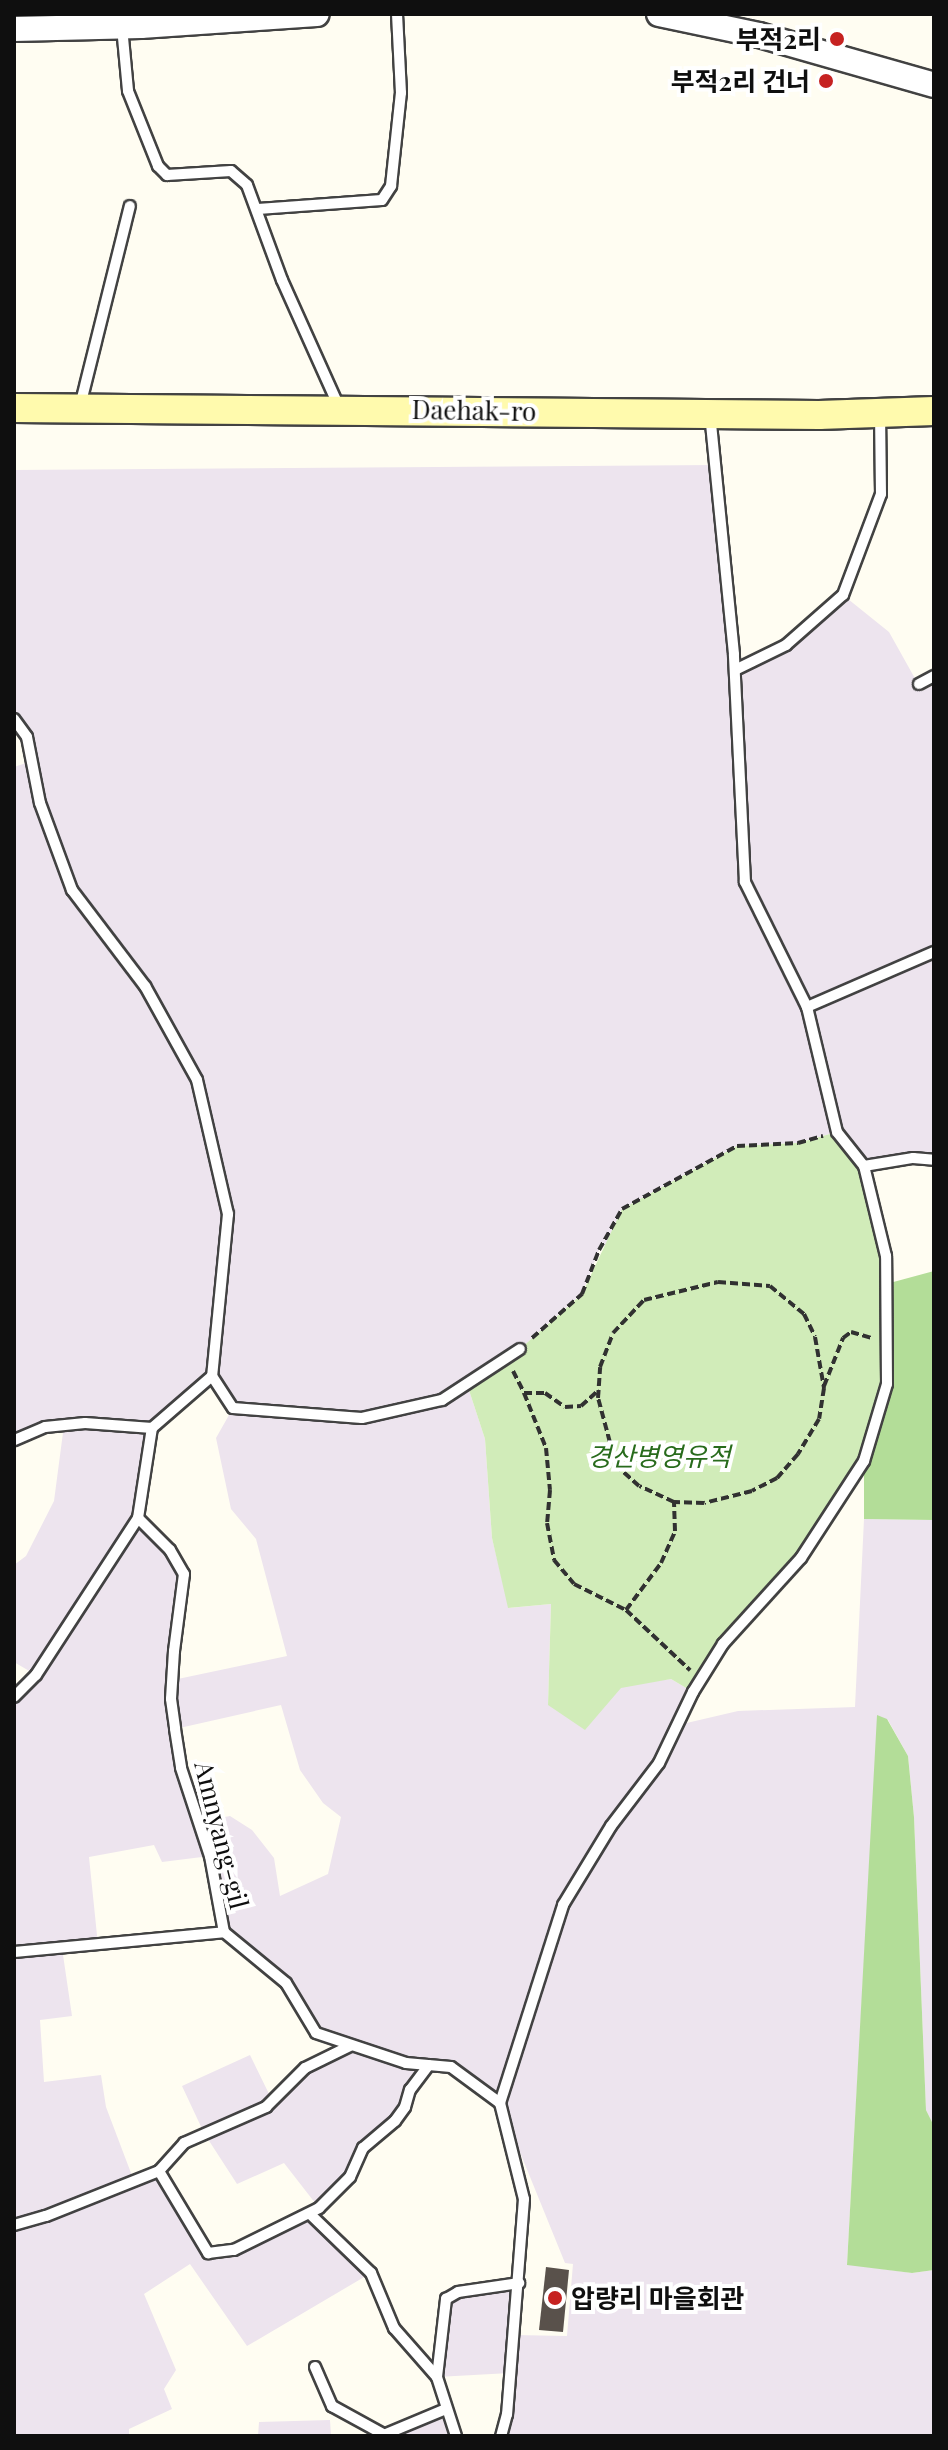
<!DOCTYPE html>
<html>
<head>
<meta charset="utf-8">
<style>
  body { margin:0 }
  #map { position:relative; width:948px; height:2450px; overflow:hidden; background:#fffdf2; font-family:"Playfair Display","Noto Sans KR",serif }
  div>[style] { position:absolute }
  .industrial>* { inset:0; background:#ede4ee }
  .green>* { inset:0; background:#d1ecb9 }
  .forest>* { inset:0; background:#b3dd98 }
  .building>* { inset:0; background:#59514b }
  .path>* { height:4px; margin-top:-2px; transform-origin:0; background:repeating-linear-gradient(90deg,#313131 0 8px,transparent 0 12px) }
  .roads { filter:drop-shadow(2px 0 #424242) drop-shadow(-2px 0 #424242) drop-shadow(0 2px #424242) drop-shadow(0 -2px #424242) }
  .service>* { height:10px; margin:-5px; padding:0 5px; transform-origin:5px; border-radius:5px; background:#fff }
  .tertiary>* { height:24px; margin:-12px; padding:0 12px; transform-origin:12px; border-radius:12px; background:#fff }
  .secondary>* { height:28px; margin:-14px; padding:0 14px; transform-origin:14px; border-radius:14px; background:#fffaad }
  .dots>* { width:22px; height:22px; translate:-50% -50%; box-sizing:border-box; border:4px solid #fff; border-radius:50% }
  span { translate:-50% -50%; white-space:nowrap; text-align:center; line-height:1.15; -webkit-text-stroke:8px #fff; paint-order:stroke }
  .poi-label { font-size:26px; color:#0f0f0f; font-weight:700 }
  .right { translate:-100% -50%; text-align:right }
  .left { translate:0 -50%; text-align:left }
  .street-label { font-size:26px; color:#0f0f0f }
  .park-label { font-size:26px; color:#286b1c; font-style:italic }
  .frame { position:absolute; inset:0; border:16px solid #0f0f0f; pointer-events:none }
</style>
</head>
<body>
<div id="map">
  <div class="industrial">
    <div style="clip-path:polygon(evenodd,715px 465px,735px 669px,786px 645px,843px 595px,889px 632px,922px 691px,934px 685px,934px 1160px,864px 1166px,837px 1132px,798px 1143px,737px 1146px,599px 1250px,582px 1294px,520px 1349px,467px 1384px,485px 1439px,492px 1538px,509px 1608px,551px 1604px,548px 1705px,636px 1683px,671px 1679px,693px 1692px,678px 1725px,738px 1711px,855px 1707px,864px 1519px,934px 1520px,934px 2126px,926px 2110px,914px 1817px,908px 1756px,888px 1720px,878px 1716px,847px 2264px,912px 2273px,934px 2270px,934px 2436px,500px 2436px,510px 2373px,437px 2377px,446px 2299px,519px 2283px,514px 2335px,567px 2336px,573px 2264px,565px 2263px,500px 2103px,451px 2068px,429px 2066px,405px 2107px,363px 2148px,350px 2177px,319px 2208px,284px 2163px,237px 2184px,204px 2133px,182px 2086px,250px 2055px,272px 2100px,305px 2068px,349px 2046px,316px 2033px,286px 1983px,224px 1932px,210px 1856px,162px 1862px,154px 1845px,89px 1857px,98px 1945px,62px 1948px,72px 2016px,40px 2020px,44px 2082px,101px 2075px,106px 2107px,134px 2181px,159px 2171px,208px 2252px,234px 2250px,310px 2214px,371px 2273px,247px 2346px,190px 2264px,144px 2294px,176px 2370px,164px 2389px,172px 2409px,129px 2429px,129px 2436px,14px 2436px,14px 1697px,36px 1675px,14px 1662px,14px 1565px,26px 1556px,54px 1501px,64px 1425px,14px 1440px,14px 767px,32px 761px,14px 719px,14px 470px,715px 465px,212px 1377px,233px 1408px,216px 1438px,231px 1509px,256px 1539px,287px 1656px,173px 1680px,184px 1574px,138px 1517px,152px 1428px,212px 1377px,715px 465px,281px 1705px,300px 1770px,323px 1803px,341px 1817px,328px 1874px,280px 1896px,274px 1858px,252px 1830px,230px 1816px,199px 1822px,175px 1729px,281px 1705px)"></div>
    <div style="clip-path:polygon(446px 2409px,456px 2436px,381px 2436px)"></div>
    <div style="clip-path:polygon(330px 2420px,331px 2436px,258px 2436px,259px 2422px)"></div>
  </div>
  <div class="green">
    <div style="clip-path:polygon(837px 1132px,858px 1158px,886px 1256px,887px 1384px,864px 1461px,801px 1558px,723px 1644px,693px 1692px,671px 1679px,621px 1688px,585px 1730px,548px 1705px,551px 1604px,508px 1608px,492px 1538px,485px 1439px,467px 1384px,520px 1349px,582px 1294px,622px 1209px,737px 1146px,798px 1143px)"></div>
  </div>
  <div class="forest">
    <div style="clip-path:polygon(934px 1271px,934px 1520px,864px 1519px,864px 1461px,887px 1384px,886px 1284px)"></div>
    <div style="clip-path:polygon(877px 1715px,887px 1719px,908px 1756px,914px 1817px,926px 2110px,934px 2126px,934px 2270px,912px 2273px,847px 2265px)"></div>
  </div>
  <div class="building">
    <div style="clip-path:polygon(546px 2267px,569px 2270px,563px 2332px,539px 2330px)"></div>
  </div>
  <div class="path">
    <div style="left:718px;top:1282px;width:52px;rotate:4.4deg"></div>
    <div style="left:770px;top:1286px;width:44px;rotate:39.5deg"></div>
    <div style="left:804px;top:1314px;width:25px;rotate:64deg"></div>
    <div style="left:815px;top:1337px;width:52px;rotate:80deg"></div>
    <div style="left:824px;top:1388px;width:31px;rotate:99deg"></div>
    <div style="left:819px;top:1419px;width:41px;rotate:121deg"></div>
    <div style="left:798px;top:1454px;width:32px;rotate:131deg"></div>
    <div style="left:777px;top:1478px;width:28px;rotate:153deg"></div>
    <div style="left:752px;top:1491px;width:49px;rotate:166deg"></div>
    <div style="left:704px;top:1503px;width:30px;rotate:-178deg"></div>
    <div style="left:674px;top:1502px;width:38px;rotate:-155deg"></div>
    <div style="left:639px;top:1486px;width:31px;rotate:-138deg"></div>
    <div style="left:616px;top:1465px;width:69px;rotate:-105deg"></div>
    <div style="left:598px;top:1398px;width:31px;rotate:-86deg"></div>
    <div style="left:600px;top:1367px;width:36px;rotate:-69deg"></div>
    <div style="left:613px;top:1333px;width:45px;rotate:-46.8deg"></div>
    <div style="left:644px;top:1300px;width:76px;rotate:-13.7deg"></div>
    <div style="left:532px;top:1338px;width:67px;rotate:-41.3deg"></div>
    <div style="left:582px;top:1294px;width:47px;rotate:-68.9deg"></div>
    <div style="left:599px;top:1250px;width:47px;rotate:-60.7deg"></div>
    <div style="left:622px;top:1209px;width:131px;rotate:-28.7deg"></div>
    <div style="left:737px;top:1146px;width:61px;rotate:-2.8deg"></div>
    <div style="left:798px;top:1143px;width:26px;rotate:-16deg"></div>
    <div style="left:513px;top:1371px;width:25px;rotate:63deg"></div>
    <div style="left:524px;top:1393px;width:21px"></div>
    <div style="left:545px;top:1393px;width:24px;rotate:35deg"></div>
    <div style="left:565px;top:1407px;width:16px;rotate:-4deg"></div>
    <div style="left:581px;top:1406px;width:24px;rotate:-42deg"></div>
    <div style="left:824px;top:1386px;width:52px;rotate:-68.4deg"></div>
    <div style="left:843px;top:1338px;width:10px;rotate:-37deg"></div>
    <div style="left:851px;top:1332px;width:22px;rotate:16deg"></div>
    <div style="left:524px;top:1393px;width:59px;rotate:68.2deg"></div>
    <div style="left:546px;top:1448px;width:42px;rotate:84.6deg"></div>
    <div style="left:550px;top:1490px;width:33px;rotate:95deg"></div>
    <div style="left:547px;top:1523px;width:38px;rotate:79deg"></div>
    <div style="left:554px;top:1560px;width:31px;rotate:50deg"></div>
    <div style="left:574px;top:1584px;width:58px;rotate:26.6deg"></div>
    <div style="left:626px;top:1610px;width:88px;rotate:43.2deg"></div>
    <div style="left:626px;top:1610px;width:59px;rotate:-53.3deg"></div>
    <div style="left:661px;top:1563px;width:35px;rotate:-66deg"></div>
    <div style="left:675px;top:1531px;width:29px;rotate:-92deg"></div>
  </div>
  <div class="roads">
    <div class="service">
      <div style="left:122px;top:27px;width:64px;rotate:84.6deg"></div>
      <div style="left:128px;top:91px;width:81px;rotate:68.2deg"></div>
      <div style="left:158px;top:166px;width:13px;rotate:45deg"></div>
      <div style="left:167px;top:175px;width:64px;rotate:-3.6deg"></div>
      <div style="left:231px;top:171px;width:21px;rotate:41deg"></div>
      <div style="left:247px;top:185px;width:101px;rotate:69.8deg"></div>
      <div style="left:282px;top:280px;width:141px;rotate:65.8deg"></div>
      <div style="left:258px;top:209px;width:124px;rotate:-4.2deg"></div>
      <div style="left:382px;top:200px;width:17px;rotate:-57deg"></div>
      <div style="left:391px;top:186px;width:94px;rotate:-83.9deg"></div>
      <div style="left:401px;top:93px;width:79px;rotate:-92.9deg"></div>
      <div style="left:80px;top:406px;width:206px;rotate:-76deg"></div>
      <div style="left:735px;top:670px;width:57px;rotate:-26.1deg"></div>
      <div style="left:786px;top:645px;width:76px;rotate:-41.3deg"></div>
      <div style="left:843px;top:595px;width:108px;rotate:-69.4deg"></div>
      <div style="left:881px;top:494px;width:79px;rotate:-90.7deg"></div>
      <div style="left:919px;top:684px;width:17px;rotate:-28deg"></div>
      <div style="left:14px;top:719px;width:22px;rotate:54deg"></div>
      <div style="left:27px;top:737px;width:67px;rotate:78.9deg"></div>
      <div style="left:40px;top:803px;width:93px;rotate:69.8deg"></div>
      <div style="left:72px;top:890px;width:121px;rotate:52.8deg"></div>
      <div style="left:145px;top:986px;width:107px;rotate:61deg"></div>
      <div style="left:197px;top:1080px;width:138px;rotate:77deg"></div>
      <div style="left:228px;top:1214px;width:163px;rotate:95.6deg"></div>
      <div style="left:212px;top:1376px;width:79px;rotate:139.1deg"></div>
      <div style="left:152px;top:1428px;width:67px;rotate:-175.7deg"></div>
      <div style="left:85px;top:1423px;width:40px;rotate:174.3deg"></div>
      <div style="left:45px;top:1427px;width:34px;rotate:157deg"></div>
      <div style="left:807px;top:1007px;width:138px;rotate:-23.4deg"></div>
      <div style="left:864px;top:1166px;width:50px;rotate:-9.3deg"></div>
      <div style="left:913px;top:1158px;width:21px;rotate:5deg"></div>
      <div style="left:212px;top:1376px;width:38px;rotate:57deg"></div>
      <div style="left:233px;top:1408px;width:129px;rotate:4.4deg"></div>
      <div style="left:362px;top:1418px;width:82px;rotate:-12.7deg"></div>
      <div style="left:442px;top:1400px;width:93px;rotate:-33.2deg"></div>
      <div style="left:138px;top:1518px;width:45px;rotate:45deg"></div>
      <div style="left:170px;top:1550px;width:28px;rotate:60deg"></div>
      <div style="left:184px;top:1574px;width:78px;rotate:97.4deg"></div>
      <div style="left:174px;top:1651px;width:48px;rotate:93.6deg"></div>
      <div style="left:171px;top:1699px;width:30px;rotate:82deg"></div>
      <div style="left:175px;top:1729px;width:39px;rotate:81deg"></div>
      <div style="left:181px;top:1768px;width:93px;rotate:71.8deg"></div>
      <div style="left:210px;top:1856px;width:77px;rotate:79.6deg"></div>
      <div style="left:224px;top:1932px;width:80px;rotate:39.4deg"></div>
      <div style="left:286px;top:1983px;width:58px;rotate:59deg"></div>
      <div style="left:316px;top:2033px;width:95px;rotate:18.4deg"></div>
      <div style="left:406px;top:2063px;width:45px;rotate:5.1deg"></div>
      <div style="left:451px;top:2067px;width:61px;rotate:36.3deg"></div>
      <div style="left:500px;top:2103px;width:99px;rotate:76deg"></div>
      <div style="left:524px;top:2199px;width:216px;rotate:94.5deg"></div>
      <div style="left:507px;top:2414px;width:23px;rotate:105deg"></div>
      <div style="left:14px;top:1697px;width:31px;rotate:-45deg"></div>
      <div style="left:36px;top:1675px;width:187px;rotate:-57deg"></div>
      <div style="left:138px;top:1518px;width:91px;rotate:-81.2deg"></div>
      <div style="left:14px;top:1952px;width:211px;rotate:-5.4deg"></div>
      <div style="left:500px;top:2103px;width:208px;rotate:-72.3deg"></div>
      <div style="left:563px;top:1905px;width:92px;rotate:-58.7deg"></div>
      <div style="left:611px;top:1826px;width:79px;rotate:-52.7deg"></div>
      <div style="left:659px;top:1763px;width:79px;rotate:-64.4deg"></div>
      <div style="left:693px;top:1692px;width:57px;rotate:-58deg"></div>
      <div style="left:723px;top:1644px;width:116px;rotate:-47.8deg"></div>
      <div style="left:801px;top:1558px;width:116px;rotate:-57deg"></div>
      <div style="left:864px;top:1461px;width:80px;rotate:-73.4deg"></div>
      <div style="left:887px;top:1384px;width:128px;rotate:-90.4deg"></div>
      <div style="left:886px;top:1256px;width:93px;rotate:-103.7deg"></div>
      <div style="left:864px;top:1166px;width:43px;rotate:-128.5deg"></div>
      <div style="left:837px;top:1132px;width:129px;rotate:-103.5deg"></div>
      <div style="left:807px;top:1007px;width:140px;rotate:-116.4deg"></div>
      <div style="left:745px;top:882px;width:228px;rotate:-92.8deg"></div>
      <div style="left:734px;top:654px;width:240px;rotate:-95.7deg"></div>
      <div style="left:159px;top:2171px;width:96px;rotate:59.1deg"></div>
      <div style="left:208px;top:2253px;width:26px;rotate:-7deg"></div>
      <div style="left:234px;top:2250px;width:95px;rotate:-26.3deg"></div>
      <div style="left:319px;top:2208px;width:44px;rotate:-45deg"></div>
      <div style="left:350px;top:2177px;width:32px;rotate:-66deg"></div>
      <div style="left:363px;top:2148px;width:42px;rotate:-40.2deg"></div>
      <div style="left:395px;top:2121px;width:17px;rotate:-54deg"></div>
      <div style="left:405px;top:2107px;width:18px;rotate:-74deg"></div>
      <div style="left:410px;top:2090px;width:31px;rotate:-53deg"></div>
      <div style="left:310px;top:2214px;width:85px;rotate:44deg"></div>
      <div style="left:371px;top:2273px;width:60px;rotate:67.3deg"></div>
      <div style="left:394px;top:2328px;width:65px;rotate:48.7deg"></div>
      <div style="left:14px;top:2225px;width:33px;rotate:-16deg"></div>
      <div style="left:46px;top:2216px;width:122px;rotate:-21.7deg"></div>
      <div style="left:159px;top:2171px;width:38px;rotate:-48deg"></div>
      <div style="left:184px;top:2143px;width:90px;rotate:-23.7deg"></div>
      <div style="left:266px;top:2107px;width:55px;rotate:-45deg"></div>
      <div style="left:305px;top:2068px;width:50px;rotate:-26.1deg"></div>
      <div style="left:315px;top:2367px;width:43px;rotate:66.4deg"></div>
      <div style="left:332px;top:2406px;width:58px;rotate:28.8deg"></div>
      <div style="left:381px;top:2436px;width:70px;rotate:-22.6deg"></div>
      <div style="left:456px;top:2436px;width:62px;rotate:-107.9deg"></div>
      <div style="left:437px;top:2377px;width:79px;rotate:-83.4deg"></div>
      <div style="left:446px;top:2299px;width:14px;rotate:-30deg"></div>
      <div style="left:458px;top:2292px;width:62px;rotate:-8.4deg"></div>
    </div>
    <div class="tertiary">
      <div style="left:659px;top:14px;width:102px;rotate:11.9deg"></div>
      <div style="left:759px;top:35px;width:182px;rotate:15.9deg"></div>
      <div style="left:14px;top:29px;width:127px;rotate:-1.4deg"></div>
      <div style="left:141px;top:26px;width:176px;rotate:-3.9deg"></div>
    </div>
    <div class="secondary">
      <div style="left:14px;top:408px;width:805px;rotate:0.5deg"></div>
      <div style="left:819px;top:415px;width:115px;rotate:-2deg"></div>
    </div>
  </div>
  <div class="dots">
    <div style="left:837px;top:39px;background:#c62221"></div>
    <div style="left:826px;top:81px;background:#c62221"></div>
    <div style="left:555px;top:2298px;background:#c62221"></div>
  </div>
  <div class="poi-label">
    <span class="right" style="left:821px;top:39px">부적2리</span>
    <span class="right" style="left:810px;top:81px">부적2리 건너</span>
    <span class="left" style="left:571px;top:2298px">압량리 마을회관</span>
  </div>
  <div class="street-label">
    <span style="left:474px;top:410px;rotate:1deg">Daehak-ro</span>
    <span style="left:222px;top:1835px;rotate:76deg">Amnyang-gil</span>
  </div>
  <div class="park-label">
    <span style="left:659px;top:1456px">경산병영유적</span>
  </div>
  <div class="frame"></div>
</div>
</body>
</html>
